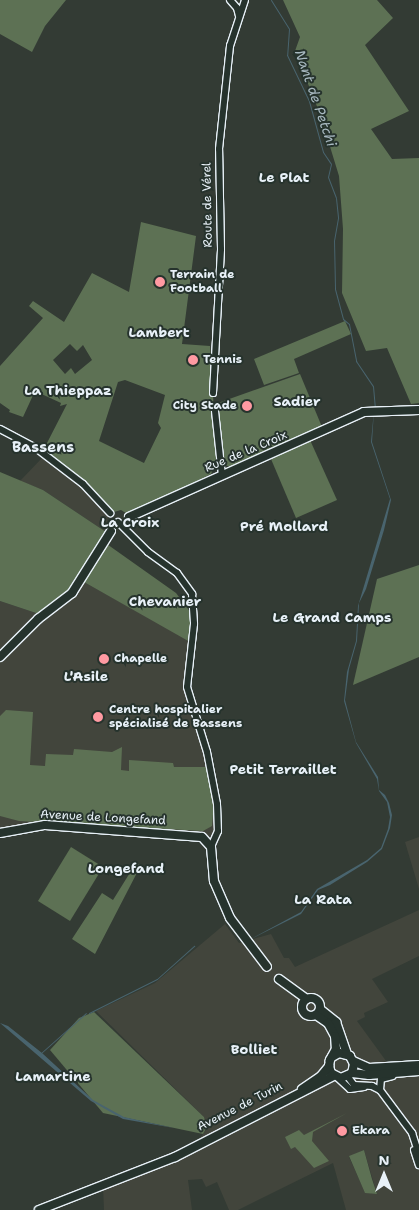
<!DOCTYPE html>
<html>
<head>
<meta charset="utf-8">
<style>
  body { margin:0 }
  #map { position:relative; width:419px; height:1210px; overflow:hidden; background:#333b34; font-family:"Shantell Sans",sans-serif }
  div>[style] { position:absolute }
  .built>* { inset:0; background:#42453c }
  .green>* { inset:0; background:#5d7154 }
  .water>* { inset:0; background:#49646e }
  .stream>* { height:1px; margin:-0.5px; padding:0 0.5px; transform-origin:0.5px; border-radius:0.5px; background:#49646e }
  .roads { filter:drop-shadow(1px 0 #e8f1f8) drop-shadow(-1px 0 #e8f1f8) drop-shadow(0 1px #e8f1f8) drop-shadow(0 -1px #e8f1f8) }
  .minor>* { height:6px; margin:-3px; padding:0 3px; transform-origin:3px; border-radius:3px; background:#26332d }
  .major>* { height:8px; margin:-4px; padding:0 4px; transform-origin:4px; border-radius:4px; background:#26332d }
  .major>.ring { margin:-4px; padding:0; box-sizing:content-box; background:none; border:8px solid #26332d; border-radius:50% }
  .dots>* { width:14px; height:14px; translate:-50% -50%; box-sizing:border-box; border:2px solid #26332d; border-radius:50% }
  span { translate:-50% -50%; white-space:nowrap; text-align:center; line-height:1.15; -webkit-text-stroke:4px #26332d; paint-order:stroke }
  .street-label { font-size:12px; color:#e8f1f8 }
  .poi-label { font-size:12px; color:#e8f1f8; font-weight:700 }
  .left { translate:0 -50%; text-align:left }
  .right { translate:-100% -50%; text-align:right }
  .water-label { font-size:14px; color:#a8b9c1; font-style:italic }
  .neighbourhood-label { font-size:14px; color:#e8f1f8; font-weight:700 }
  .quarter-label { font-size:15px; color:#e8f1f8; font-weight:700 }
  .north { position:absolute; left:359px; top:1150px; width:50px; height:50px; -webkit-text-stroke:4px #26332d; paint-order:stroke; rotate:0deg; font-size:14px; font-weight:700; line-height:20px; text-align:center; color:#e8f1f8 }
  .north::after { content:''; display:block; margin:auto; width:18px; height:22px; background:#e8f1f8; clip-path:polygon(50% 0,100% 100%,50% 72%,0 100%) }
</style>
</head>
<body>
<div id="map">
  <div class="built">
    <div style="clip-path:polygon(42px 458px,69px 475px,108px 515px,106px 532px,43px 490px,20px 481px)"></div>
    <div style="clip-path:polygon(84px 582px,192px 642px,187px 679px,207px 752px,218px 831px,205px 839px,45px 825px,0 833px,0 601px,42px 615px)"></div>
    <div style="clip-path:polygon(419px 837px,419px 889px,405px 842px)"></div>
    <div style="clip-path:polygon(evenodd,419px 910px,419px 956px,372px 979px,388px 1002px,364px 1013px,365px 1017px,357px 1021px,389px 1065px,419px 1062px,419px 1210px,346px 1210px,333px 1163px,238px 1210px,229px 1210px,217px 1182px,206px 1187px,202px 1179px,188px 1180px,192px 1210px,104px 1210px,103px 1186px,195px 1145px,208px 1127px,204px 1117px,96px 1011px,155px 983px,225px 924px,239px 943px,271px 934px,284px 958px,289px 958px,295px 967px,419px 910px,364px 1150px,377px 1194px,376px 1194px,365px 1192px,349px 1157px,364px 1150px)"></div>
  </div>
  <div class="green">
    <div style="clip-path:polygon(0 0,66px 0,45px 26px,32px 52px,0 34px)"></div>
    <div style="clip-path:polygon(283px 0,377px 0,393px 18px,365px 45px,409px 111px,371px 129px,392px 159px,419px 158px,419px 403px,411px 404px,387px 348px,366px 351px,342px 293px,343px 229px,339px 176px,320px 114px,295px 51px,300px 37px)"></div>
    <div style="clip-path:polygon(evenodd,141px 222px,196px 236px,182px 344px,210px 346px,217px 461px,211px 474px,129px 515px,121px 510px,114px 512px,81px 478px,46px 453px,47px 443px,67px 404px,60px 406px,61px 403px,35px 391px,23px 417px,9px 412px,10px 410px,0 403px,0 366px,43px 318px,29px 306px,33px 301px,64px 322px,92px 273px,129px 292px,141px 222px,70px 344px,77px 351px,83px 345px,92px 360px,75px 374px,71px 368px,65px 374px,53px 360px,70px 344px,141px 222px,125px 380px,165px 395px,158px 423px,161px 428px,144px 463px,99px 441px,118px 382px,125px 380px)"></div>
    <div style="clip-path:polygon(345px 321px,351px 334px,294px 359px,299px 373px,264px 385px,254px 359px)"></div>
    <div style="clip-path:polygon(300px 374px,322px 427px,234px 468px,225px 465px,218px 403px)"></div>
    <div style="clip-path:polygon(310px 440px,337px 500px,296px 518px,271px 459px)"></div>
    <div style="clip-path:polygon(0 472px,43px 490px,106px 532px,104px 542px,176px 593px,197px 621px,195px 641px,190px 642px,84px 582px,42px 615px,0 601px)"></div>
    <div style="clip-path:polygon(419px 565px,419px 657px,353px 685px,377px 579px)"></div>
    <div style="clip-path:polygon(6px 710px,33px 712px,30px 765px,45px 766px,46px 754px,73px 755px,74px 749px,112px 752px,122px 747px,121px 770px,129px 771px,129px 760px,173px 763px,174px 767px,208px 767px,214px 802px,212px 826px,203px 831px,19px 821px,0 816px,0 716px)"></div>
    <div style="clip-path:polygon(71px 847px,103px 867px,70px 921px,38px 901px)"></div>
    <div style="clip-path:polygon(136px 863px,141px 865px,95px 954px,72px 939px,102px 893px,113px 900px)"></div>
    <div style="clip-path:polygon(94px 1012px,204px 1117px,207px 1127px,203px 1134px,103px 1113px,50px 1050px,79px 1018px)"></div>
    <div style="clip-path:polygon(347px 1113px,313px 1132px,312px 1141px,329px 1161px,314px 1168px,295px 1147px,291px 1149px,285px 1137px,299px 1130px,304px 1135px)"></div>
    <div style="clip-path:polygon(364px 1150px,372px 1179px,377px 1194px,365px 1193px,349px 1156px)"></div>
  </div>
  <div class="water">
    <div style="clip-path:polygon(374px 410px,372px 442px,391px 500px,384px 530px,366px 589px,359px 603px,357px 641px,349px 669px,345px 700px,356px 742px,378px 777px,379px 790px,385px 795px,389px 803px,392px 815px,390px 828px,382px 849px,367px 862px,330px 885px,318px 890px,301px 914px,249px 940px,301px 912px,317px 889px,367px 860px,381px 848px,388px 829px,390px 817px,387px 802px,379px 791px,377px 779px,356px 743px,344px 701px,347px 672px,356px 641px,358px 606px,390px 499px,371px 442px)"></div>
    <div style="clip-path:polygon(0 1023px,8px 1026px,42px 1053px,93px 1100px,124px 1117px,174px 1128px,123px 1119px,91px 1101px)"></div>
  </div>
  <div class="stream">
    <div style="left:271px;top:0;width:34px;rotate:58deg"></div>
    <div style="left:289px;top:29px;width:26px;rotate:94deg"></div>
    <div style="left:287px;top:55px;width:51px;rotate:64.4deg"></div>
    <div style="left:309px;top:101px;width:53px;rotate:74.6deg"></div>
    <div style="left:323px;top:152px;width:14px;rotate:56deg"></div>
    <div style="left:331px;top:164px;width:13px;rotate:103deg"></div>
    <div style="left:328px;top:177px;width:22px;rotate:69deg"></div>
    <div style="left:336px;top:198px;width:20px;rotate:84deg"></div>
    <div style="left:338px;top:218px;width:22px;rotate:100deg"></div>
    <div style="left:334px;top:240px;width:49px;rotate:88.8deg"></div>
    <div style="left:335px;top:289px;width:31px;rotate:75deg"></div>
    <div style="left:343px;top:319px;width:8px;rotate:40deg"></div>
    <div style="left:349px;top:324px;width:38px;rotate:79deg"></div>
    <div style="left:356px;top:361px;width:30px;rotate:56deg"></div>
    <div style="left:373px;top:386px;width:22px;rotate:85deg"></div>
    <div style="left:89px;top:1013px;width:76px;rotate:-26.6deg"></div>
    <div style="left:157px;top:979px;width:50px;rotate:-41.7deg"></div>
    <div style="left:41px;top:1053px;width:60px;rotate:-41.6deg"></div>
  </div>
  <div class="roads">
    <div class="minor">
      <div style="left:230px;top:0;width:11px;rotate:49deg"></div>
      <div style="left:237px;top:8px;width:8px;rotate:76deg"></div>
      <div style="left:213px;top:393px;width:144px;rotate:-86.8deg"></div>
      <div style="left:221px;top:249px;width:100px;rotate:-91.1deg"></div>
      <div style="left:219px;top:149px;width:104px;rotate:-83.9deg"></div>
      <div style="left:230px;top:46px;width:48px;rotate:-71.9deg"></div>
      <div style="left:215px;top:411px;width:64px;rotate:83.8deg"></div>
      <div style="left:0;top:429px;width:41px;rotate:27.8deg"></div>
      <div style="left:36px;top:448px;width:59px;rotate:37.5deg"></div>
      <div style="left:83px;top:484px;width:40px;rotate:47deg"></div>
      <div style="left:118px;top:522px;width:42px;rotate:45deg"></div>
      <div style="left:148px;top:552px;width:36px;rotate:36deg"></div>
      <div style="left:177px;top:573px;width:26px;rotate:54deg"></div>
      <div style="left:192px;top:594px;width:30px;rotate:86deg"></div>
      <div style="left:194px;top:624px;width:63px;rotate:96.3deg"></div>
      <div style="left:187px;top:687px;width:68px;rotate:72.9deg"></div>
      <div style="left:207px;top:752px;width:53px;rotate:79.1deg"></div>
      <div style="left:217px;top:804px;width:27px;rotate:88deg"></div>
      <div style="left:218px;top:831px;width:17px;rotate:114deg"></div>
      <div style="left:348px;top:1077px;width:10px;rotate:53deg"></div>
      <div style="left:354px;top:1085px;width:18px;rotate:3deg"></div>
      <div style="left:372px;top:1086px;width:9px;rotate:27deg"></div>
      <div style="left:380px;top:1090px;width:54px;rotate:53.3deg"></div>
      <div style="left:412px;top:1133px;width:23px;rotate:72deg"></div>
      <div style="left:338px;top:1078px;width:16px;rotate:43deg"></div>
      <div style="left:350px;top:1089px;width:14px;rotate:-8deg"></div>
      <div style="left:380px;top:1090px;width:11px;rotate:-85deg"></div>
      <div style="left:381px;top:1079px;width:12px;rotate:-14deg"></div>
      <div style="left:414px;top:1150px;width:16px;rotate:72deg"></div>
    </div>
    <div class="major">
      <div style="left:129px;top:517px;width:257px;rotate:-24.1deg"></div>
      <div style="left:364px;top:412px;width:55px;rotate:-2.1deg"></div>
      <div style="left:0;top:657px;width:54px;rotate:-45deg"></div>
      <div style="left:38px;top:619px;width:43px;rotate:-37.4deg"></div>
      <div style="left:72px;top:593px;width:73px;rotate:-57.8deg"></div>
      <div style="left:0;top:833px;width:46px;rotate:-10.1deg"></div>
      <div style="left:45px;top:825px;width:157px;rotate:4.4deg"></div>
      <div style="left:202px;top:837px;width:13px;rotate:48deg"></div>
      <div style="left:211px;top:847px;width:34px;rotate:85deg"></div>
      <div style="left:214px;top:881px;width:40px;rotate:66.6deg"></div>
      <div style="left:230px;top:918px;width:61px;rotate:52.9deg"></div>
      <div style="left:279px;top:979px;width:34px;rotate:36deg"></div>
      <div class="ring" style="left:302px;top:998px;width:10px;height:10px"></div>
      <div style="left:320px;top:1009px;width:21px;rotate:39deg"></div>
      <div style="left:336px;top:1022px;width:34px;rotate:71deg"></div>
      <div style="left:316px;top:1015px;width:14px;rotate:34deg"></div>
      <div style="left:328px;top:1023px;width:15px;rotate:62deg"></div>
      <div style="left:335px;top:1036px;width:13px;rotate:86deg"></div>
      <div style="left:336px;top:1049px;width:13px;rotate:119deg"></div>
      <div style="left:330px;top:1060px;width:6px;rotate:99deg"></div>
      <div style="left:329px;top:1066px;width:7px;rotate:74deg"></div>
      <div style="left:331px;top:1073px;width:11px;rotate:27deg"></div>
      <div style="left:341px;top:1078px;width:12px;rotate:-24deg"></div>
      <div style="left:352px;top:1073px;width:9px;rotate:-77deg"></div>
      <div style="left:354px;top:1064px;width:9px;rotate:-117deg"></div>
      <div style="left:350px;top:1056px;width:11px;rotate:-165deg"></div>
      <div style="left:339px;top:1053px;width:8px;rotate:150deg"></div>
      <div style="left:353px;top:1061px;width:17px;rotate:24deg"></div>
      <div style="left:369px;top:1068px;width:50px;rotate:-3.4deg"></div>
      <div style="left:352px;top:1073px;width:17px;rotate:7deg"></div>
      <div style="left:369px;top:1075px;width:50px;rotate:-4.6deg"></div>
      <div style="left:302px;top:1089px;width:23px;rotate:-34deg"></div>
      <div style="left:321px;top:1076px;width:13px;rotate:-51deg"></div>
      <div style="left:39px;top:1210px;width:146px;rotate:-21.3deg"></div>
      <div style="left:175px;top:1157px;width:178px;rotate:-27.1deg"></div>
    </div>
  </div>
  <div class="dots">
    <div style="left:160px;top:282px;background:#ff9aa2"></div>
    <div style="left:193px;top:360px;background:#ff9aa2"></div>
    <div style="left:247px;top:406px;background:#ff9aa2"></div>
    <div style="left:104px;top:659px;background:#ff9aa2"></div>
    <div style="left:98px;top:717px;background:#ff9aa2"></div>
    <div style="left:342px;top:1131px;background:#ff9aa2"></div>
  </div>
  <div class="street-label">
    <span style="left:208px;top:205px;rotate:-91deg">Route de Vérel</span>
    <span style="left:246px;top:452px;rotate:-23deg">Rue de la Croix</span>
    <span style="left:103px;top:818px;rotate:3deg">Avenue de Longefand</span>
    <span style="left:240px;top:1107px;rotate:-27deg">Avenue de Turin</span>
  </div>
  <div class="poi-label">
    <span class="left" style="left:170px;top:282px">Terrain de<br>Football</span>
    <span class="left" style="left:203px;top:360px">Tennis</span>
    <span class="right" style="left:237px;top:406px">City Stade</span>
    <span class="left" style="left:114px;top:659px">Chapelle</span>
    <span class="left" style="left:109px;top:717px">Centre hospitalier<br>spécialisé de Bassens</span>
    <span class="left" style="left:352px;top:1131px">Ekara</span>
  </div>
  <div class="water-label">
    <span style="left:316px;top:98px;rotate:71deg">Nant de Petchi</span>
  </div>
  <div class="neighbourhood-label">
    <span style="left:284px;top:177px">Le Plat</span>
    <span style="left:159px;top:332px">Lambert</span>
    <span style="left:68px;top:390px">La Thieppaz</span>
    <span style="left:297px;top:401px">Sadier</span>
    <span style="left:130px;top:522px">La Croix</span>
    <span style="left:284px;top:526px">Pré Mollard</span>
    <span style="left:165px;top:601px">Chevanier</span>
    <span style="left:332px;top:617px">Le Grand Camps</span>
    <span style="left:86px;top:676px">L'Asile</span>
    <span style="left:283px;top:769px">Petit Terraillet</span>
    <span style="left:126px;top:868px">Longefand</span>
    <span style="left:323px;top:899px">La Rata</span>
    <span style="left:254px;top:1049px">Bolliet</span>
    <span style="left:53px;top:1076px">Lamartine</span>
  </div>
  <div class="quarter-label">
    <span style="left:43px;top:448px">Bassens</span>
  </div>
  <div class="north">N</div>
</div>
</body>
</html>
